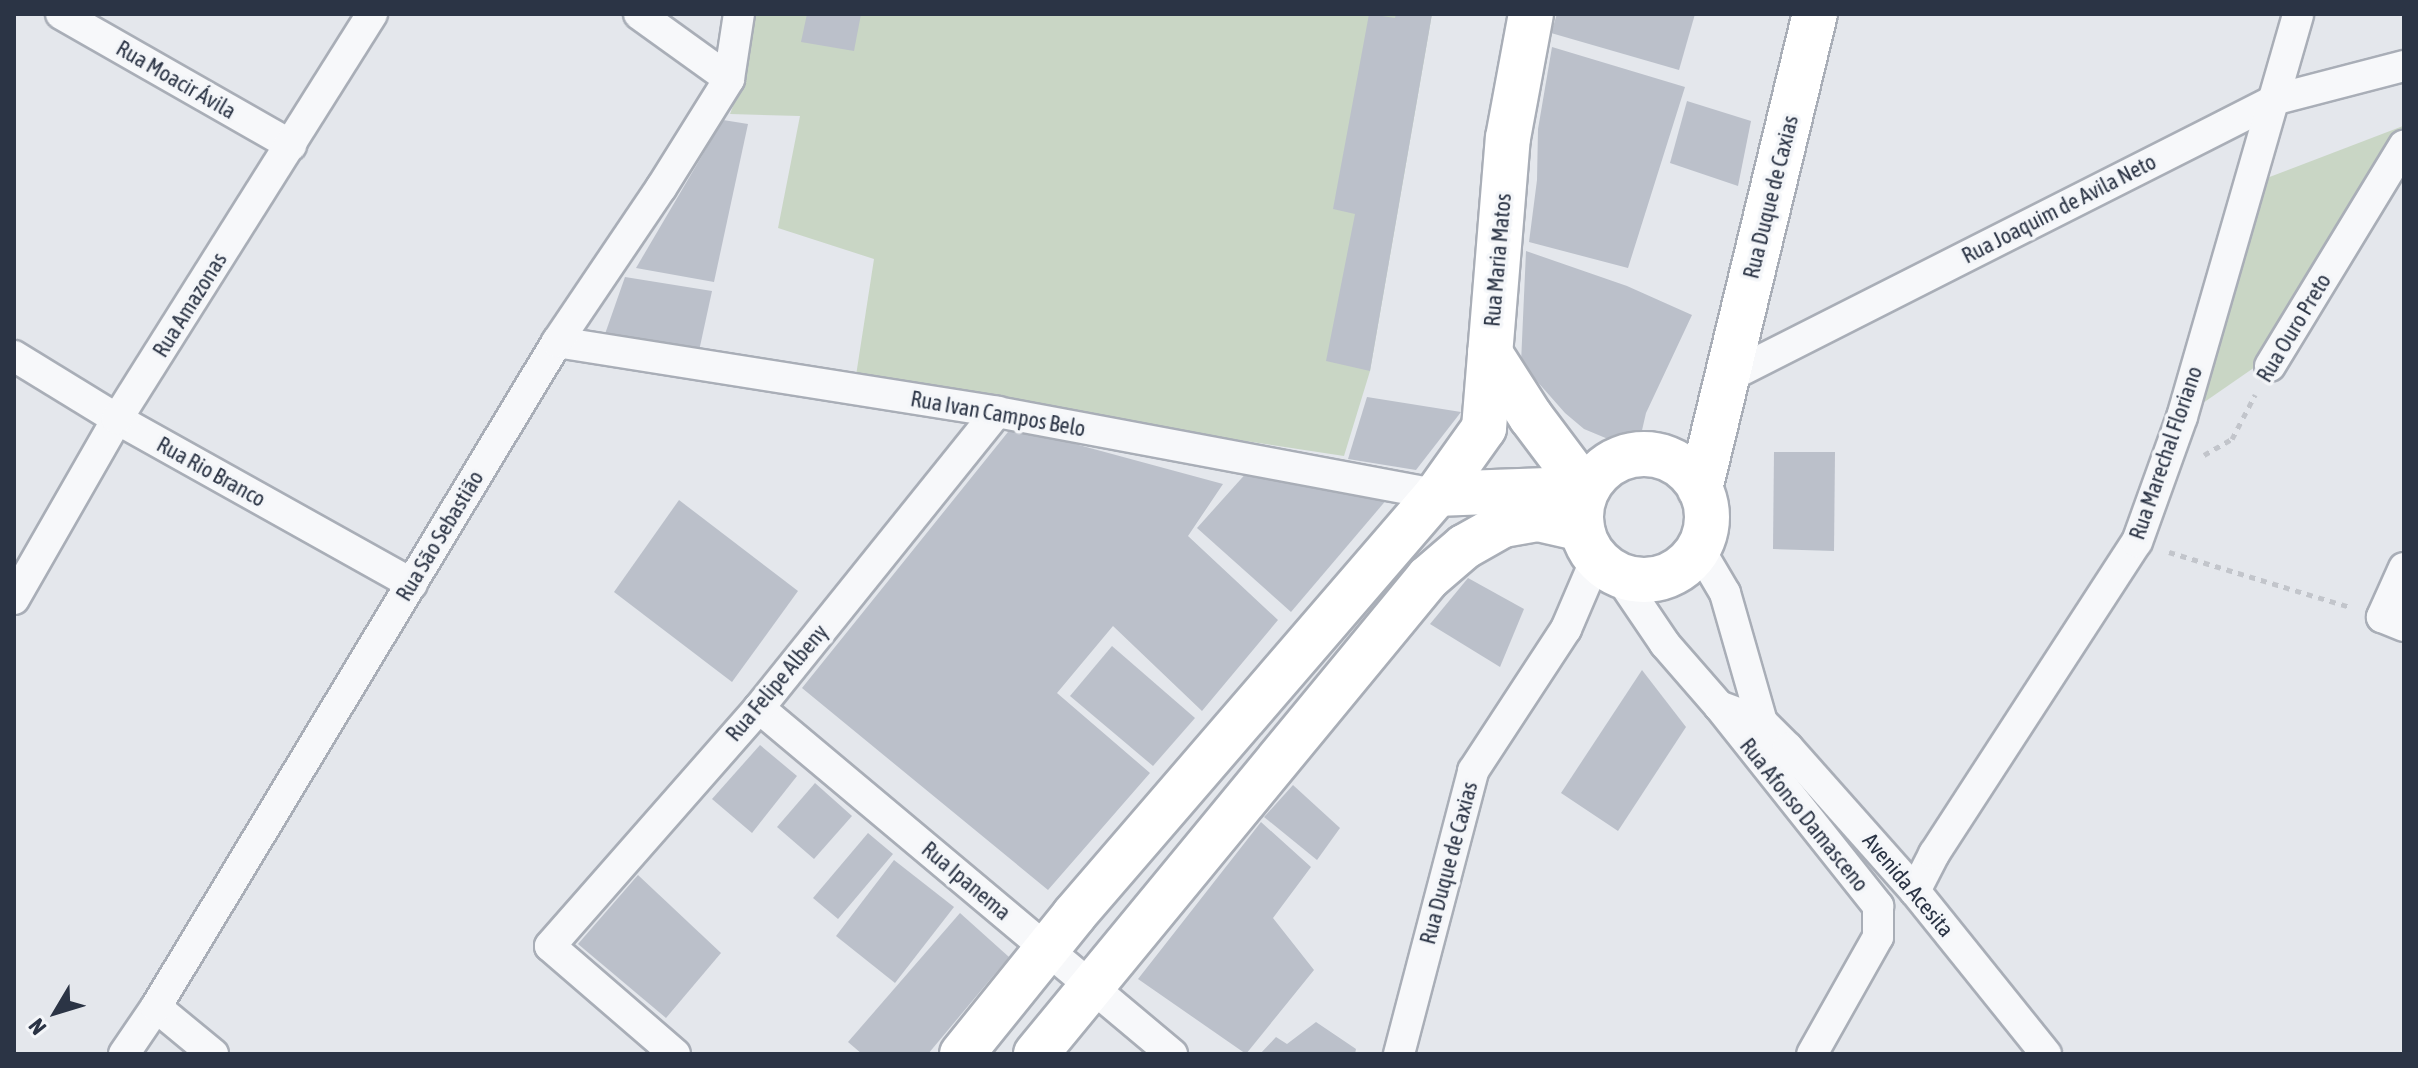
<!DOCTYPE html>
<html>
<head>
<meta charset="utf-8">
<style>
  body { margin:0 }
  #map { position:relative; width:2418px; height:1068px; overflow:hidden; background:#e4e7ec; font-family:"Asap Condensed",sans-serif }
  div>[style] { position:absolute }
  .green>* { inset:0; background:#c9d6c5 }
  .building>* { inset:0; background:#bbc0ca }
  .path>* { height:5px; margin-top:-2.5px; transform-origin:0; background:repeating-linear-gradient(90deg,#c2c5cb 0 6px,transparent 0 12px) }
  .roads { filter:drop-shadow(2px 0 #a9aeb7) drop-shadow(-2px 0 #a9aeb7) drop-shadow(0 2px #a9aeb7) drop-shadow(0 -2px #a9aeb7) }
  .minor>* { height:30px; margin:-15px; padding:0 15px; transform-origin:15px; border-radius:15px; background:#f7f8fa }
  .secondary>* { height:44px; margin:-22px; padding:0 22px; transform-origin:22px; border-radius:22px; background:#fff }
  .secondary>.ring { margin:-22px; padding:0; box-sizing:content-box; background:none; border:44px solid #fff; border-radius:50% }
  span { translate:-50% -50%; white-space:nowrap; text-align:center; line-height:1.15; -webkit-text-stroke:7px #f4f6f9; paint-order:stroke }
  .street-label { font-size:22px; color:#2b3445 }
  .frame { position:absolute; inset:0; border:16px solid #2b3445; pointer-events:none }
  .north { position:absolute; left:16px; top:972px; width:80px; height:80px; -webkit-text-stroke:6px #f4f6f9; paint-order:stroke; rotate:232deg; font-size:22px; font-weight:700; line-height:32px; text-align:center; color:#2b3445 }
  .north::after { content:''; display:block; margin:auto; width:28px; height:36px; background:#2b3445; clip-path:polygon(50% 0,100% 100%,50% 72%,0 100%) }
</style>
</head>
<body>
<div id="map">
  <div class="green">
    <div style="clip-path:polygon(756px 14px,1432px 14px,1370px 371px,1344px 456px,855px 382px,874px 259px,778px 228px,800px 116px,730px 114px,741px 85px)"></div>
    <div style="clip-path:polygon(2403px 126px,2255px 367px,2177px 421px,2251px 184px)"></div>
  </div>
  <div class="building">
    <div style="clip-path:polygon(807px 14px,861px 14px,854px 51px,801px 42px)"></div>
    <div style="clip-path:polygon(1369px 14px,1395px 18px,1396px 14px,1432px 14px,1370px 371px,1326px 361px,1355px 214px,1333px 209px)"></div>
    <div style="clip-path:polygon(1557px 14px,1695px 14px,1679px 70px,1551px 33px)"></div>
    <div style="clip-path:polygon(1552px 47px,1685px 87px,1628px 268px,1529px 242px,1537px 180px,1538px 129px)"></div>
    <div style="clip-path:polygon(1687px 101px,1751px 121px,1738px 186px,1670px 163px)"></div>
    <div style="clip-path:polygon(723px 120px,748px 124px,714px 282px,636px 268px)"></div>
    <div style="clip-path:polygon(1526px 251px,1627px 286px,1692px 315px,1646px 413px,1640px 439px,1608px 439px,1584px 429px,1565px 413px,1521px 363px)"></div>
    <div style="clip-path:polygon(625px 277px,712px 291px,699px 351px,605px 334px)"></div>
    <div style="clip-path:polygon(1367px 397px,1461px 412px,1416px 470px,1348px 459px)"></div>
    <div style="clip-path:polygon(1012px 427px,1223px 484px,1188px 536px,1278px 620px,1202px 711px,1113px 626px,1057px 693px,1150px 773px,1048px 890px,802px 688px)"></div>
    <div style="clip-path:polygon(1774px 452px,1835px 452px,1834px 551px,1773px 549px)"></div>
    <div style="clip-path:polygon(1249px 470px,1388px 498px,1291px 612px,1197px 528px)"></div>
    <div style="clip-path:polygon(679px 500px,798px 591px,732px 682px,614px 592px)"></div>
    <div style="clip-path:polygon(1468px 578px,1524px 609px,1500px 667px,1430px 624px)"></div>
    <div style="clip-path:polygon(1112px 646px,1195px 718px,1153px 766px,1070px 696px)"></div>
    <div style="clip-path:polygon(1642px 670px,1686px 727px,1618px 831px,1561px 793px)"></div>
    <div style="clip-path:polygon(760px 745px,797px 776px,752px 833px,712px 799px)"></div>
    <div style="clip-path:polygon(815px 783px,852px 816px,814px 859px,777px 827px)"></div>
    <div style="clip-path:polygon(1293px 785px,1340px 828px,1317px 860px,1264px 817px)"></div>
    <div style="clip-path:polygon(1261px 822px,1311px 867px,1273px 918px,1314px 970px,1246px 1054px,1138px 979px)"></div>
    <div style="clip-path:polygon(868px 833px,893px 854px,838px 919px,813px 898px)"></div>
    <div style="clip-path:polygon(894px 860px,954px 907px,895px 983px,836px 936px)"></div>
    <div style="clip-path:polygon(638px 875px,721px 953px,666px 1018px,578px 944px)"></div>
    <div style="clip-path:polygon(960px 913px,1009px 957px,928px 1054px,862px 1054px,848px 1042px)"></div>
    <div style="clip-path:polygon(1316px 1022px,1356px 1049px,1355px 1054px,1260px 1054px,1276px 1037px,1287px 1044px)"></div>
  </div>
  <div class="path">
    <div style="left:2204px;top:455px;width:32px;rotate:-30deg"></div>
    <div style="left:2232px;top:439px;width:50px;rotate:-62.4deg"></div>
    <div style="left:2169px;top:552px;width:189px;rotate:16.9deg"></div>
  </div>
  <div class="roads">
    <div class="minor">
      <div style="left:61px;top:14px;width:265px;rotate:29.7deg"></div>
      <div style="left:639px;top:14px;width:111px;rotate:35.8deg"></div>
      <div style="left:557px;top:342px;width:446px;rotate:9deg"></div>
      <div style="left:997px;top:412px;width:448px;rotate:10.6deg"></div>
      <div style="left:14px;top:356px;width:121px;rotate:31.5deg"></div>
      <div style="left:117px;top:419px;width:338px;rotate:29.2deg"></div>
      <div style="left:2270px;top:366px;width:258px;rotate:-58.7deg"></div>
      <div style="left:1724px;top:379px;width:620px;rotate:-26.85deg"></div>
      <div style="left:2277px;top:99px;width:131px;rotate:-14.6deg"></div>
      <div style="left:1699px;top:549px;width:51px;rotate:59.4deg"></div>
      <div style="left:1725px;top:593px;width:134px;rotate:74deg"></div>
      <div style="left:2404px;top:568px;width:54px;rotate:114.2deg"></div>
      <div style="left:2382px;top:617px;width:24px;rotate:22deg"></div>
      <div style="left:1619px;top:576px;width:82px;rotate:55.9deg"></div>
      <div style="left:1665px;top:644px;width:82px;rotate:48.9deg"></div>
      <div style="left:1719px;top:706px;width:46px;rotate:20.4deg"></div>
      <div style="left:1762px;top:722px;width:37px;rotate:45deg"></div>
      <div style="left:1788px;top:748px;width:191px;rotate:48.4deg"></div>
      <div style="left:1915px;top:891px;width:209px;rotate:51.2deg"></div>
      <div style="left:14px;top:599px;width:207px;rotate:-60.2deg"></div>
      <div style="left:117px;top:419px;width:479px;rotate:-57.8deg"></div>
      <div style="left:1719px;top:706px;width:256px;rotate:51.5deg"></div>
      <div style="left:1878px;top:906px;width:31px;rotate:90deg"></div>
      <div style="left:1878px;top:937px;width:134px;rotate:119.4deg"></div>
      <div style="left:759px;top:708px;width:539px;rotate:39.96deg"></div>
      <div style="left:1915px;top:891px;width:42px;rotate:-62.8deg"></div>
      <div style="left:1934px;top:854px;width:372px;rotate:-57deg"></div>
      <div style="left:2137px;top:542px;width:133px;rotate:-70.2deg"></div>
      <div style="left:2182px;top:417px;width:419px;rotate:-73.9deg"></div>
      <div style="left:156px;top:1007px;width:74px;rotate:39.5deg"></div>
      <div style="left:124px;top:1054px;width:57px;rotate:-55.8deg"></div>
      <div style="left:156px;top:1007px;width:777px;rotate:-58.91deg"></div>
      <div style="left:557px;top:342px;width:186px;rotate:-56deg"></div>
      <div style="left:661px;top:188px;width:128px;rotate:-58deg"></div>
      <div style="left:729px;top:79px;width:66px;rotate:-81.3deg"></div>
      <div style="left:675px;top:1054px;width:165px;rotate:-139.2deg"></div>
      <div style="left:550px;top:946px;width:317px;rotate:-48.7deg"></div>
      <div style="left:759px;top:708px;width:380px;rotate:-51.2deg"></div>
      <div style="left:1399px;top:1054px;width:293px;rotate:-75.3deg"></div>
      <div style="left:1473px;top:771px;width:170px;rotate:-56.8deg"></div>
      <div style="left:1566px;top:629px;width:76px;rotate:-66.8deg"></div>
    </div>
    <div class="secondary">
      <div style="left:1490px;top:353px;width:76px;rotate:57.4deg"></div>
      <div style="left:1531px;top:417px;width:90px;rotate:53.1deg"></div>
      <div class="ring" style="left:1581px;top:454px;width:82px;height:82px"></div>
      <div style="left:1700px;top:489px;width:489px;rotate:-76.4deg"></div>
      <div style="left:1437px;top:494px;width:138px;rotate:-2.1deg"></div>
      <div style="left:962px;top:1054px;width:179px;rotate:-51.1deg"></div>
      <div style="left:1074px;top:915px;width:556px;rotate:-49.23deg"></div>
      <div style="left:1437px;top:494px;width:81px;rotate:-54.5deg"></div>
      <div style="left:1484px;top:428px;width:291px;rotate:-85.3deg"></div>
      <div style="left:1508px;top:138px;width:126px;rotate:-79.5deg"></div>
      <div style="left:1036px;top:1054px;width:617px;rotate:-50.53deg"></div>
      <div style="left:1428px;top:578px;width:48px;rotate:-40.7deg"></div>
      <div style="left:1464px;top:547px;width:45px;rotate:-29.4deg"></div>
      <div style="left:1503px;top:525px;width:36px;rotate:-10deg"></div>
      <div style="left:1538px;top:519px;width:45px;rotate:12.8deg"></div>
    </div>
  </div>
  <div class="street-label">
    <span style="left:176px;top:80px;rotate:30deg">Rua Moacir Ávila</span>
    <span style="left:1771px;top:197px;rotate:-76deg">Rua Duque de Caxias</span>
    <span style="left:2059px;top:209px;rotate:-27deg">Rua Joaquim de Avila Neto</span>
    <span style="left:1498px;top:260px;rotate:-85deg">Rua Maria Matos</span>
    <span style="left:190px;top:305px;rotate:-58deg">Rua Amazonas</span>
    <span style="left:2294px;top:328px;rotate:-59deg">Rua Ouro Preto</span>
    <span style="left:998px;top:414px;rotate:10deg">Rua Ivan Campos Belo</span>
    <span style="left:2166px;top:453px;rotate:-71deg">Rua Marechal Floriano</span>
    <span style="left:211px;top:472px;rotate:29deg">Rua Rio Branco</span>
    <span style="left:440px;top:536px;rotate:-59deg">Rua São Sebastião</span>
    <span style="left:777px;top:683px;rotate:-50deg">Rua Felipe Albeny</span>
    <span style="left:1804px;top:815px;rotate:51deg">Rua Afonso Damasceno</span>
    <span style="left:1449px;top:863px;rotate:-75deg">Rua Duque de Caxias</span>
    <span style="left:966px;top:881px;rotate:40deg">Rua Ipanema</span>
    <span style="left:1908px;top:885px;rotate:50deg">Avenida Acesita</span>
  </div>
  <div class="frame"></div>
  <div class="north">N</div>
</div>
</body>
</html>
